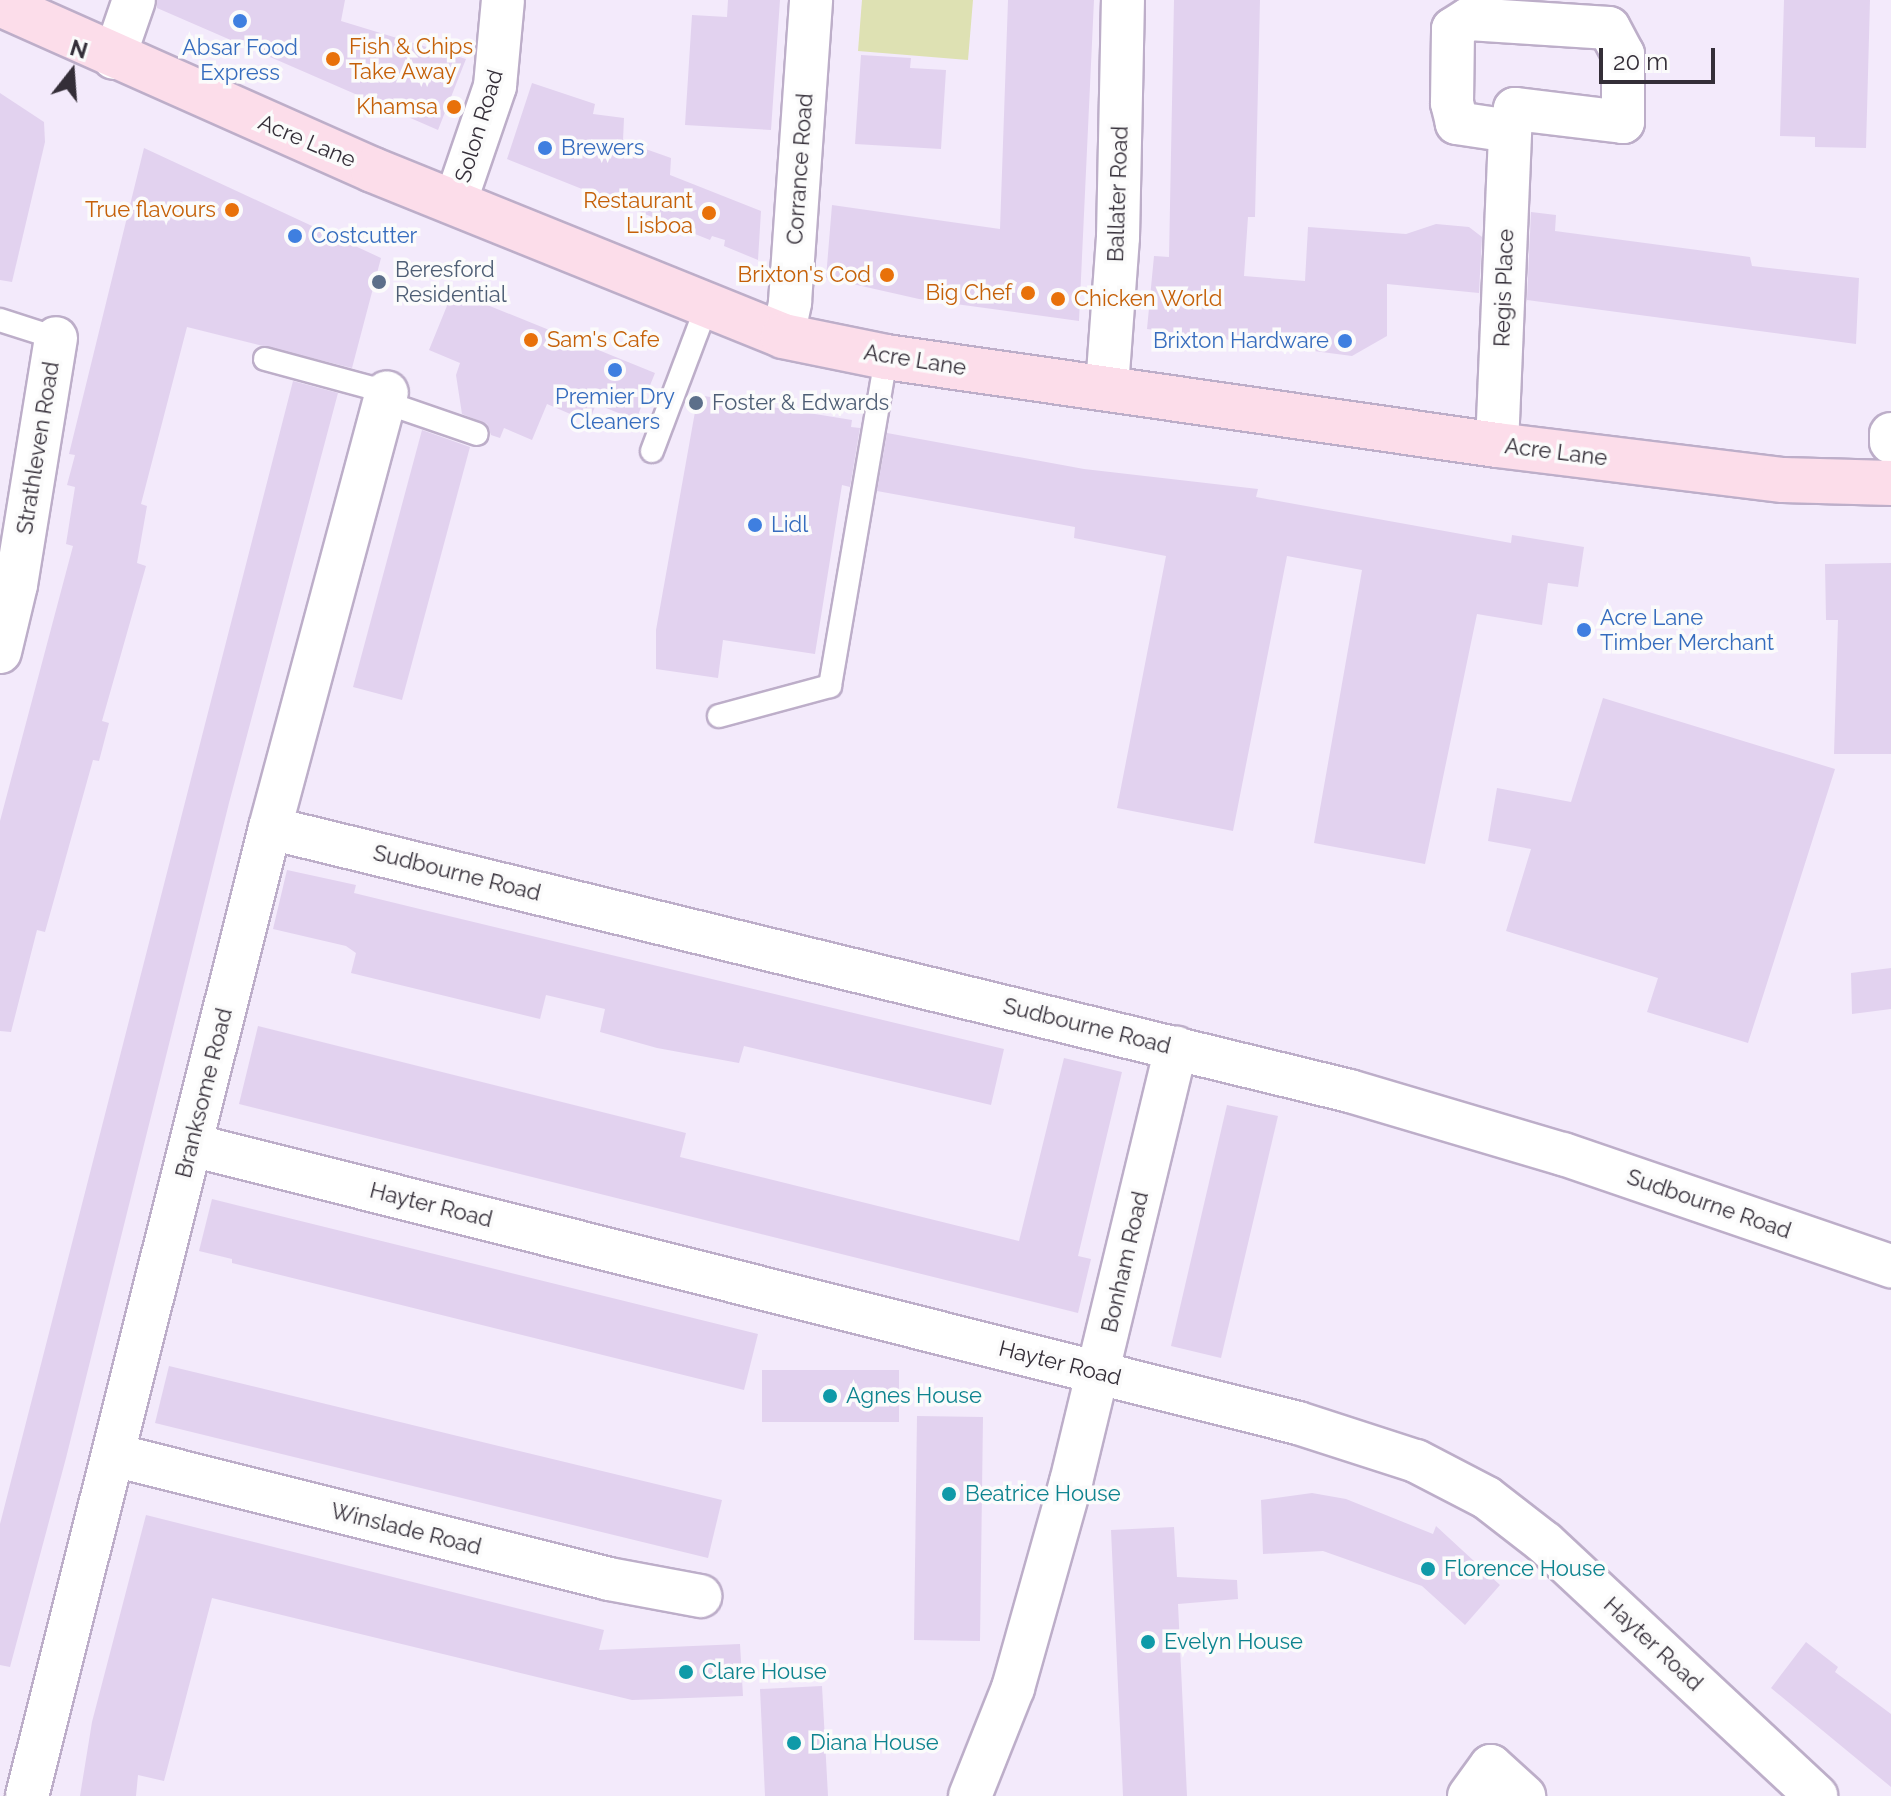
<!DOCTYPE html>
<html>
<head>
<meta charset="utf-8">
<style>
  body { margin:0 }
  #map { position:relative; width:1891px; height:1796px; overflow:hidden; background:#f3eafb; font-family:Raleway,sans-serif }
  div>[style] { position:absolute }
  .green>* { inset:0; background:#dee1b3 }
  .building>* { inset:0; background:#e2d2ef }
  .roads { filter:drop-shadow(2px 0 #bdaec9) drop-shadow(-2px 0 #bdaec9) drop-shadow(0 2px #bdaec9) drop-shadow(0 -2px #bdaec9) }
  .lane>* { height:22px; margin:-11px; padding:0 11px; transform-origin:11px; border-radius:11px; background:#fff }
  .street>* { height:42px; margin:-21px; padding:0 21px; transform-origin:21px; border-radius:21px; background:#fff }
  .primary>* { height:44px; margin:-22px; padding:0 22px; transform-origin:22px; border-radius:22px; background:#fcddea }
  .dots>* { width:22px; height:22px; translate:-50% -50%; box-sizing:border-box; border:4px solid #fbfbfb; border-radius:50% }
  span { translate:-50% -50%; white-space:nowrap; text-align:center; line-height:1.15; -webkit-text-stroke:7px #fbfbfb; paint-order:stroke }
  .food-label { font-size:22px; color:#c56008 }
  .left { translate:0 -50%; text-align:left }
  .right { translate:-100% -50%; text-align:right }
  .shop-label { font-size:22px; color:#366cbe }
  .street-label { font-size:22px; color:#342e38 }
  .service-label { font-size:22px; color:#4e5e75 }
  .culture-label { font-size:22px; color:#0d838f }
  .north { position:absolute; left:32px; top:32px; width:80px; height:80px; -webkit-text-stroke:6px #fbfbfb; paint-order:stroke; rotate:17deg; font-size:22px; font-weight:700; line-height:32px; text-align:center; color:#342e38 }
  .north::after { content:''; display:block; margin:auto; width:28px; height:36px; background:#342e38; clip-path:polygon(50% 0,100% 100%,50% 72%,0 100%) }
  .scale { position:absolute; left:1599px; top:48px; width:116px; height:36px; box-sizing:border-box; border:4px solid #342e38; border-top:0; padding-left:10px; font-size:24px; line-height:28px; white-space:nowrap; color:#342e38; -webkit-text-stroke:6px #fbfbfb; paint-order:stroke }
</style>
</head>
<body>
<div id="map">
  <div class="green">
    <div style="clip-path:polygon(862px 0,973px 0,968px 60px,858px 51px)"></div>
  </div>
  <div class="building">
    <div style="clip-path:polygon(157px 0,345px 0,341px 21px,466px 59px,438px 130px,157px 8px)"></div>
    <div style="clip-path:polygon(728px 0,780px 0,771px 130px,685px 125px,692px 15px,727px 17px)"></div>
    <div style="clip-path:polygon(1008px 0,1094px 0,1079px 321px,919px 299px,826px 278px,832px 205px,1000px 229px)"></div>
    <div style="clip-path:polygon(1174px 0,1260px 0,1255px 217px,1248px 217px,1244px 276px,1305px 281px,1308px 227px,1406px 234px,1436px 224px,1469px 227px,1482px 237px,1479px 293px,1387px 284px,1387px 336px,1352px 356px,1147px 329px,1154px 256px,1169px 257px)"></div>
    <div style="clip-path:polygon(1784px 0,1870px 0,1866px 148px,1815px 147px,1815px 137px,1780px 136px)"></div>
    <div style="clip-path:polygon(861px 55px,911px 58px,910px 68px,946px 70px,941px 149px,855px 144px)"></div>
    <div style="clip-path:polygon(532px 83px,595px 104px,593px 114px,624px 118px,623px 141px,671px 158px,670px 175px,761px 211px,758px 260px,724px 246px,725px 240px,712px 236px,710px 240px,507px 159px)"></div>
    <div style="clip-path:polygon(0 93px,44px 122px,45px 142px,12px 282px,0 280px)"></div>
    <div style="clip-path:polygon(144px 148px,381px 258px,352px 368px,187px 327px,141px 504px,147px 506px,137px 563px,146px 566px,102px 721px,109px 723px,99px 761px,93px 760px,45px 932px,37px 930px,11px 1032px,0 1031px,0 821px,73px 546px,66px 544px,75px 487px,67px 485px,75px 455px,69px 454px)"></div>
    <div style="clip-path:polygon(1531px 212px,1556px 215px,1555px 231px,1750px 257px,1752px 266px,1859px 278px,1856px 344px,1527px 300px)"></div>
    <div style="clip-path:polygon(453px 291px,655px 373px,636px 420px,596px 404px,589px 422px,547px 404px,532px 440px,504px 428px,500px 438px,491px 435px,487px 424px,462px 414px,456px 375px,460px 363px,429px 350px)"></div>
    <div style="clip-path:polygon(293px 381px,338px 393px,229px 803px,66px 1458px,10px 1667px,0 1665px,0 1524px)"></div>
    <div style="clip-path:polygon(698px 395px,852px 420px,851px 427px,860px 428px,850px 487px,842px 485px,815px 654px,723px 640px,718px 678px,656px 669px,656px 630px)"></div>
    <div style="clip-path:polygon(422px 430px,470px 447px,402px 700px,353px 687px)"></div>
    <div style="clip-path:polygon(887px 433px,1084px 469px,1258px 489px,1256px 497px,1511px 543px,1512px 535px,1584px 547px,1578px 587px,1548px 583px,1542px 625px,1477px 614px,1425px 864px,1314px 843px,1362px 570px,1287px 556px,1233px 831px,1117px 808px,1166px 556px,1074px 538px,1075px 527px,877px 491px)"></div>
    <div style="clip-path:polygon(1891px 563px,1891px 754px,1834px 754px,1838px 620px,1826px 620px,1825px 564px)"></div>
    <div style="clip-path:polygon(1603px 698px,1835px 769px,1748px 1043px,1647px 1012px,1658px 978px,1506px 931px,1531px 849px,1488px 841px,1497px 788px,1571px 802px)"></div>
    <div style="clip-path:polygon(287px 870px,356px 885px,354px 893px,428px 911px,1004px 1049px,991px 1105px,744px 1046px,739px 1063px,657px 1048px,600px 1032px,605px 1009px,546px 995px,540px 1019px,351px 973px,356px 953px,346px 946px,273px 929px)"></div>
    <div style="clip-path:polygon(1891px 968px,1891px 1009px,1852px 1014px,1851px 973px)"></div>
    <div style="clip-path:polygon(258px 1026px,686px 1133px,680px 1157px,1019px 1241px,1064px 1058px,1122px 1072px,1078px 1256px,1091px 1259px,1078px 1313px,239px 1104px)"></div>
    <div style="clip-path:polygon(1227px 1105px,1278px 1116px,1221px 1358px,1171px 1346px)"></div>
    <div style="clip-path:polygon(212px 1199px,758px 1334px,744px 1390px,232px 1263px,232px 1259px,199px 1251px)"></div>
    <div style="clip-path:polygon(169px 1366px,722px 1500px,708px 1558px,155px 1423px)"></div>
    <div style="clip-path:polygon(762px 1370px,899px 1370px,899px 1422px,762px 1422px)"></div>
    <div style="clip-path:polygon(917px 1416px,983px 1417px,980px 1641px,914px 1640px)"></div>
    <div style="clip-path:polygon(1312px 1493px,1346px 1499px,1433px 1534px,1436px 1526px,1500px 1585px,1465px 1625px,1422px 1586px,1323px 1551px,1263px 1554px,1261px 1500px)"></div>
    <div style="clip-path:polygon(146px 1515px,604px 1630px,599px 1650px,740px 1644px,743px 1696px,632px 1700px,212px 1598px,164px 1781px,138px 1775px,136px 1796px,80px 1796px,92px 1722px)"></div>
    <div style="clip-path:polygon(1174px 1527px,1177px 1577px,1237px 1580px,1238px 1599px,1178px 1604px,1187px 1796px,1123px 1796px,1111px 1530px)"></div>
    <div style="clip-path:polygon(1806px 1642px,1838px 1667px,1835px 1672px,1891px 1714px,1891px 1787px,1771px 1688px)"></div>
    <div style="clip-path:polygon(822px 1686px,828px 1796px,765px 1796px,760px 1689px)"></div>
  </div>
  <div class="roads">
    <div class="lane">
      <div style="left:0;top:320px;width:59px;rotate:17.8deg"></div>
      <div style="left:265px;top:359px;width:126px;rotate:15.1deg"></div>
      <div style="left:384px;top:402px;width:98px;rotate:19deg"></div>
      <div style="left:652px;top:451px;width:153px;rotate:-69.3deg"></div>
      <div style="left:719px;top:716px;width:115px;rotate:-15.1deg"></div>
      <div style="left:830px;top:686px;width:334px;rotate:-80.3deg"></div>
    </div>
    <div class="street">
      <div style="left:1469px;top:19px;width:140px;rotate:3.7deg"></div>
      <div style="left:1609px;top:28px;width:30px;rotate:62deg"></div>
      <div style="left:1623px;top:54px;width:68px;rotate:90deg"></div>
      <div style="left:1623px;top:122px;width:109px;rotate:-173.1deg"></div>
      <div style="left:1515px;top:109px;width:23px;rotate:103deg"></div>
      <div style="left:1510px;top:131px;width:54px;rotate:-171.4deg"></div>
      <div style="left:1457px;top:123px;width:21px;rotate:-104deg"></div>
      <div style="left:1452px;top:103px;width:74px;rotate:-89.2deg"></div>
      <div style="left:1453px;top:29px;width:19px;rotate:-32deg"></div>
      <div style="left:114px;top:58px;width:61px;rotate:-71deg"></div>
      <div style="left:455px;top:203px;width:124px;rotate:-71.1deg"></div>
      <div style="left:495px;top:86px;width:86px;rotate:-84.7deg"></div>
      <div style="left:783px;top:336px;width:35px;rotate:-78deg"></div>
      <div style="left:790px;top:302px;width:303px;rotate:-86deg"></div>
      <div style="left:1107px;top:387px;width:150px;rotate:-85.8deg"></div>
      <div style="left:1118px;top:237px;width:237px;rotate:-88.8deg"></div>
      <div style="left:1891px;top:434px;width:8px;rotate:90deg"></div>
      <div style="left:1497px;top:445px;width:314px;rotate:-87.6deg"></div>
      <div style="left:0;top:652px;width:69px;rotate:-76.6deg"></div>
      <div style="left:16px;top:585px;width:250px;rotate:-80.8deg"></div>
      <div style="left:270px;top:828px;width:1112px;rotate:13.69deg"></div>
      <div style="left:1350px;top:1091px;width:222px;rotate:16.5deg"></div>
      <div style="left:1563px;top:1154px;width:347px;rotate:18.9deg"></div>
      <div style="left:192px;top:1145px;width:1140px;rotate:14.11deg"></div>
      <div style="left:1298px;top:1423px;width:124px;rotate:17.9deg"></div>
      <div style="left:1416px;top:1461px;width:80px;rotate:27.5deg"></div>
      <div style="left:1487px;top:1498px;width:73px;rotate:37.8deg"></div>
      <div style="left:1545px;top:1543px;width:371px;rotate:43deg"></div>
      <div style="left:114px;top:1455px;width:510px;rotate:14.06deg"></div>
      <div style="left:609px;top:1579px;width:93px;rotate:10.6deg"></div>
      <div style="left:27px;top:1796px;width:998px;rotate:-75.91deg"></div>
      <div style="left:270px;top:828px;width:451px;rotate:-75deg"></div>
      <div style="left:970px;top:1796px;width:116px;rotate:-68.3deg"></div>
      <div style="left:1013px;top:1688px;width:214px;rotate:-74.3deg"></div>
      <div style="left:1071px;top:1482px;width:447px;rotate:-76.4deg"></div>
      <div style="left:1469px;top:1796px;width:37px;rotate:-54deg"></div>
      <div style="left:1491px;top:1766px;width:45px;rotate:42.3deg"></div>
    </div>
    <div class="primary">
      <div style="left:0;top:4px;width:408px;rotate:24deg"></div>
      <div style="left:373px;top:170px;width:442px;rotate:22deg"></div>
      <div style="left:783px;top:336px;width:105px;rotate:11.5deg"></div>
      <div style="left:886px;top:357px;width:617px;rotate:8.2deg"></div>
      <div style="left:1497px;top:445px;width:288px;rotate:7deg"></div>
      <div style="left:1783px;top:480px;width:108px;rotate:1.6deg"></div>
    </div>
  </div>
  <div class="dots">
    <div style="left:240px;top:21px;background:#3f7fe0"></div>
    <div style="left:333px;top:59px;background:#e8710a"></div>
    <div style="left:454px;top:107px;background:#e8710a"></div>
    <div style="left:545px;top:148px;background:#3f7fe0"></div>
    <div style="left:232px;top:210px;background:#e8710a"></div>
    <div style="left:709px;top:213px;background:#e8710a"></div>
    <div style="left:295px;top:236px;background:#3f7fe0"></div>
    <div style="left:887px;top:275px;background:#e8710a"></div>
    <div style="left:379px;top:282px;background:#5c6f8a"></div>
    <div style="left:1028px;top:293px;background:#e8710a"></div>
    <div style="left:1058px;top:299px;background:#e8710a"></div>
    <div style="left:531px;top:340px;background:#e8710a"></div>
    <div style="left:1345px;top:341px;background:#3f7fe0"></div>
    <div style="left:615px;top:370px;background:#3f7fe0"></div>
    <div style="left:696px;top:403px;background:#5c6f8a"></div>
    <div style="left:755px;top:525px;background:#3f7fe0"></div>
    <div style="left:1584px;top:630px;background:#3f7fe0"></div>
    <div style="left:830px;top:1396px;background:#0f9aa8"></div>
    <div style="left:949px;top:1494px;background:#0f9aa8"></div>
    <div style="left:1428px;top:1569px;background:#0f9aa8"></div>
    <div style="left:1148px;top:1642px;background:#0f9aa8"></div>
    <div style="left:686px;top:1672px;background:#0f9aa8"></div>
    <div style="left:794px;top:1743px;background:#0f9aa8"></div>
  </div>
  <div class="food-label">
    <span class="left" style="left:349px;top:59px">Fish &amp; Chips<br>Take Away</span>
    <span class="right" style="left:438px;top:107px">Khamsa</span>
    <span class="right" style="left:693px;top:213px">Restaurant<br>Lisboa</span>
    <span class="right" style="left:216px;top:210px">True flavours</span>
    <span class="right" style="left:871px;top:275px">Brixton's Cod</span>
    <span class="right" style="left:1012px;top:293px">Big Chef</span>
    <span class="left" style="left:1074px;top:299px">Chicken World</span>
    <span class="left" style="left:547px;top:340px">Sam's Cafe</span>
  </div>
  <div class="shop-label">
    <span style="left:240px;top:60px">Absar Food<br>Express</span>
    <span class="left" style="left:561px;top:148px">Brewers</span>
    <span class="left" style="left:311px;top:236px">Costcutter</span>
    <span class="right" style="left:1329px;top:341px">Brixton Hardware</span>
    <span style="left:615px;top:409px">Premier Dry<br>Cleaners</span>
    <span class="left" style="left:771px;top:525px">Lidl</span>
    <span class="left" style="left:1600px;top:630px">Acre Lane<br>Timber Merchant</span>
  </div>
  <div class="street-label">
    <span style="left:479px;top:126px;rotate:-73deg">Solon Road</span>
    <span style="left:307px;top:141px;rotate:23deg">Acre Lane</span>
    <span style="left:800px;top:169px;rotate:-86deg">Corrance Road</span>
    <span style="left:1118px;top:194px;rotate:-88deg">Ballater Road</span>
    <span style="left:1504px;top:288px;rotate:-88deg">Regis Place</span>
    <span style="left:915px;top:360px;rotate:9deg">Acre Lane</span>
    <span style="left:38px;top:448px;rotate:-81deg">Strathleven Road</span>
    <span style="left:1556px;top:452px;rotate:7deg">Acre Lane</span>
    <span style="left:457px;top:873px;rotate:14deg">Sudbourne Road</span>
    <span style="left:1087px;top:1026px;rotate:14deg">Sudbourne Road</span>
    <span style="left:204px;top:1093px;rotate:-76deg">Branksome Road</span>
    <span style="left:1709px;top:1204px;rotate:19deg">Sudbourne Road</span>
    <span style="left:431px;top:1205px;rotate:14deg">Hayter Road</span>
    <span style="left:1125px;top:1262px;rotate:-77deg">Bonham Road</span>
    <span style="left:1060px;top:1363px;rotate:14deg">Hayter Road</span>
    <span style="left:406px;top:1529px;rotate:14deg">Winslade Road</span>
    <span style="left:1653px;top:1644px;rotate:43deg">Hayter Road</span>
  </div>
  <div class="service-label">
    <span class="left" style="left:395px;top:282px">Beresford<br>Residential</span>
    <span class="left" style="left:712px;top:403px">Foster &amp; Edwards</span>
  </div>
  <div class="culture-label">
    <span class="left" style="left:846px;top:1396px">Agnes House</span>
    <span class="left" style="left:965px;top:1494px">Beatrice House</span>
    <span class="left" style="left:1444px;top:1569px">Florence House</span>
    <span class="left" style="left:1164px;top:1642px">Evelyn House</span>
    <span class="left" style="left:702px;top:1672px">Clare House</span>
    <span class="left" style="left:810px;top:1743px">Diana House</span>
  </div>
  <div class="north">N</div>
  <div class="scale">20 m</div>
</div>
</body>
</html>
